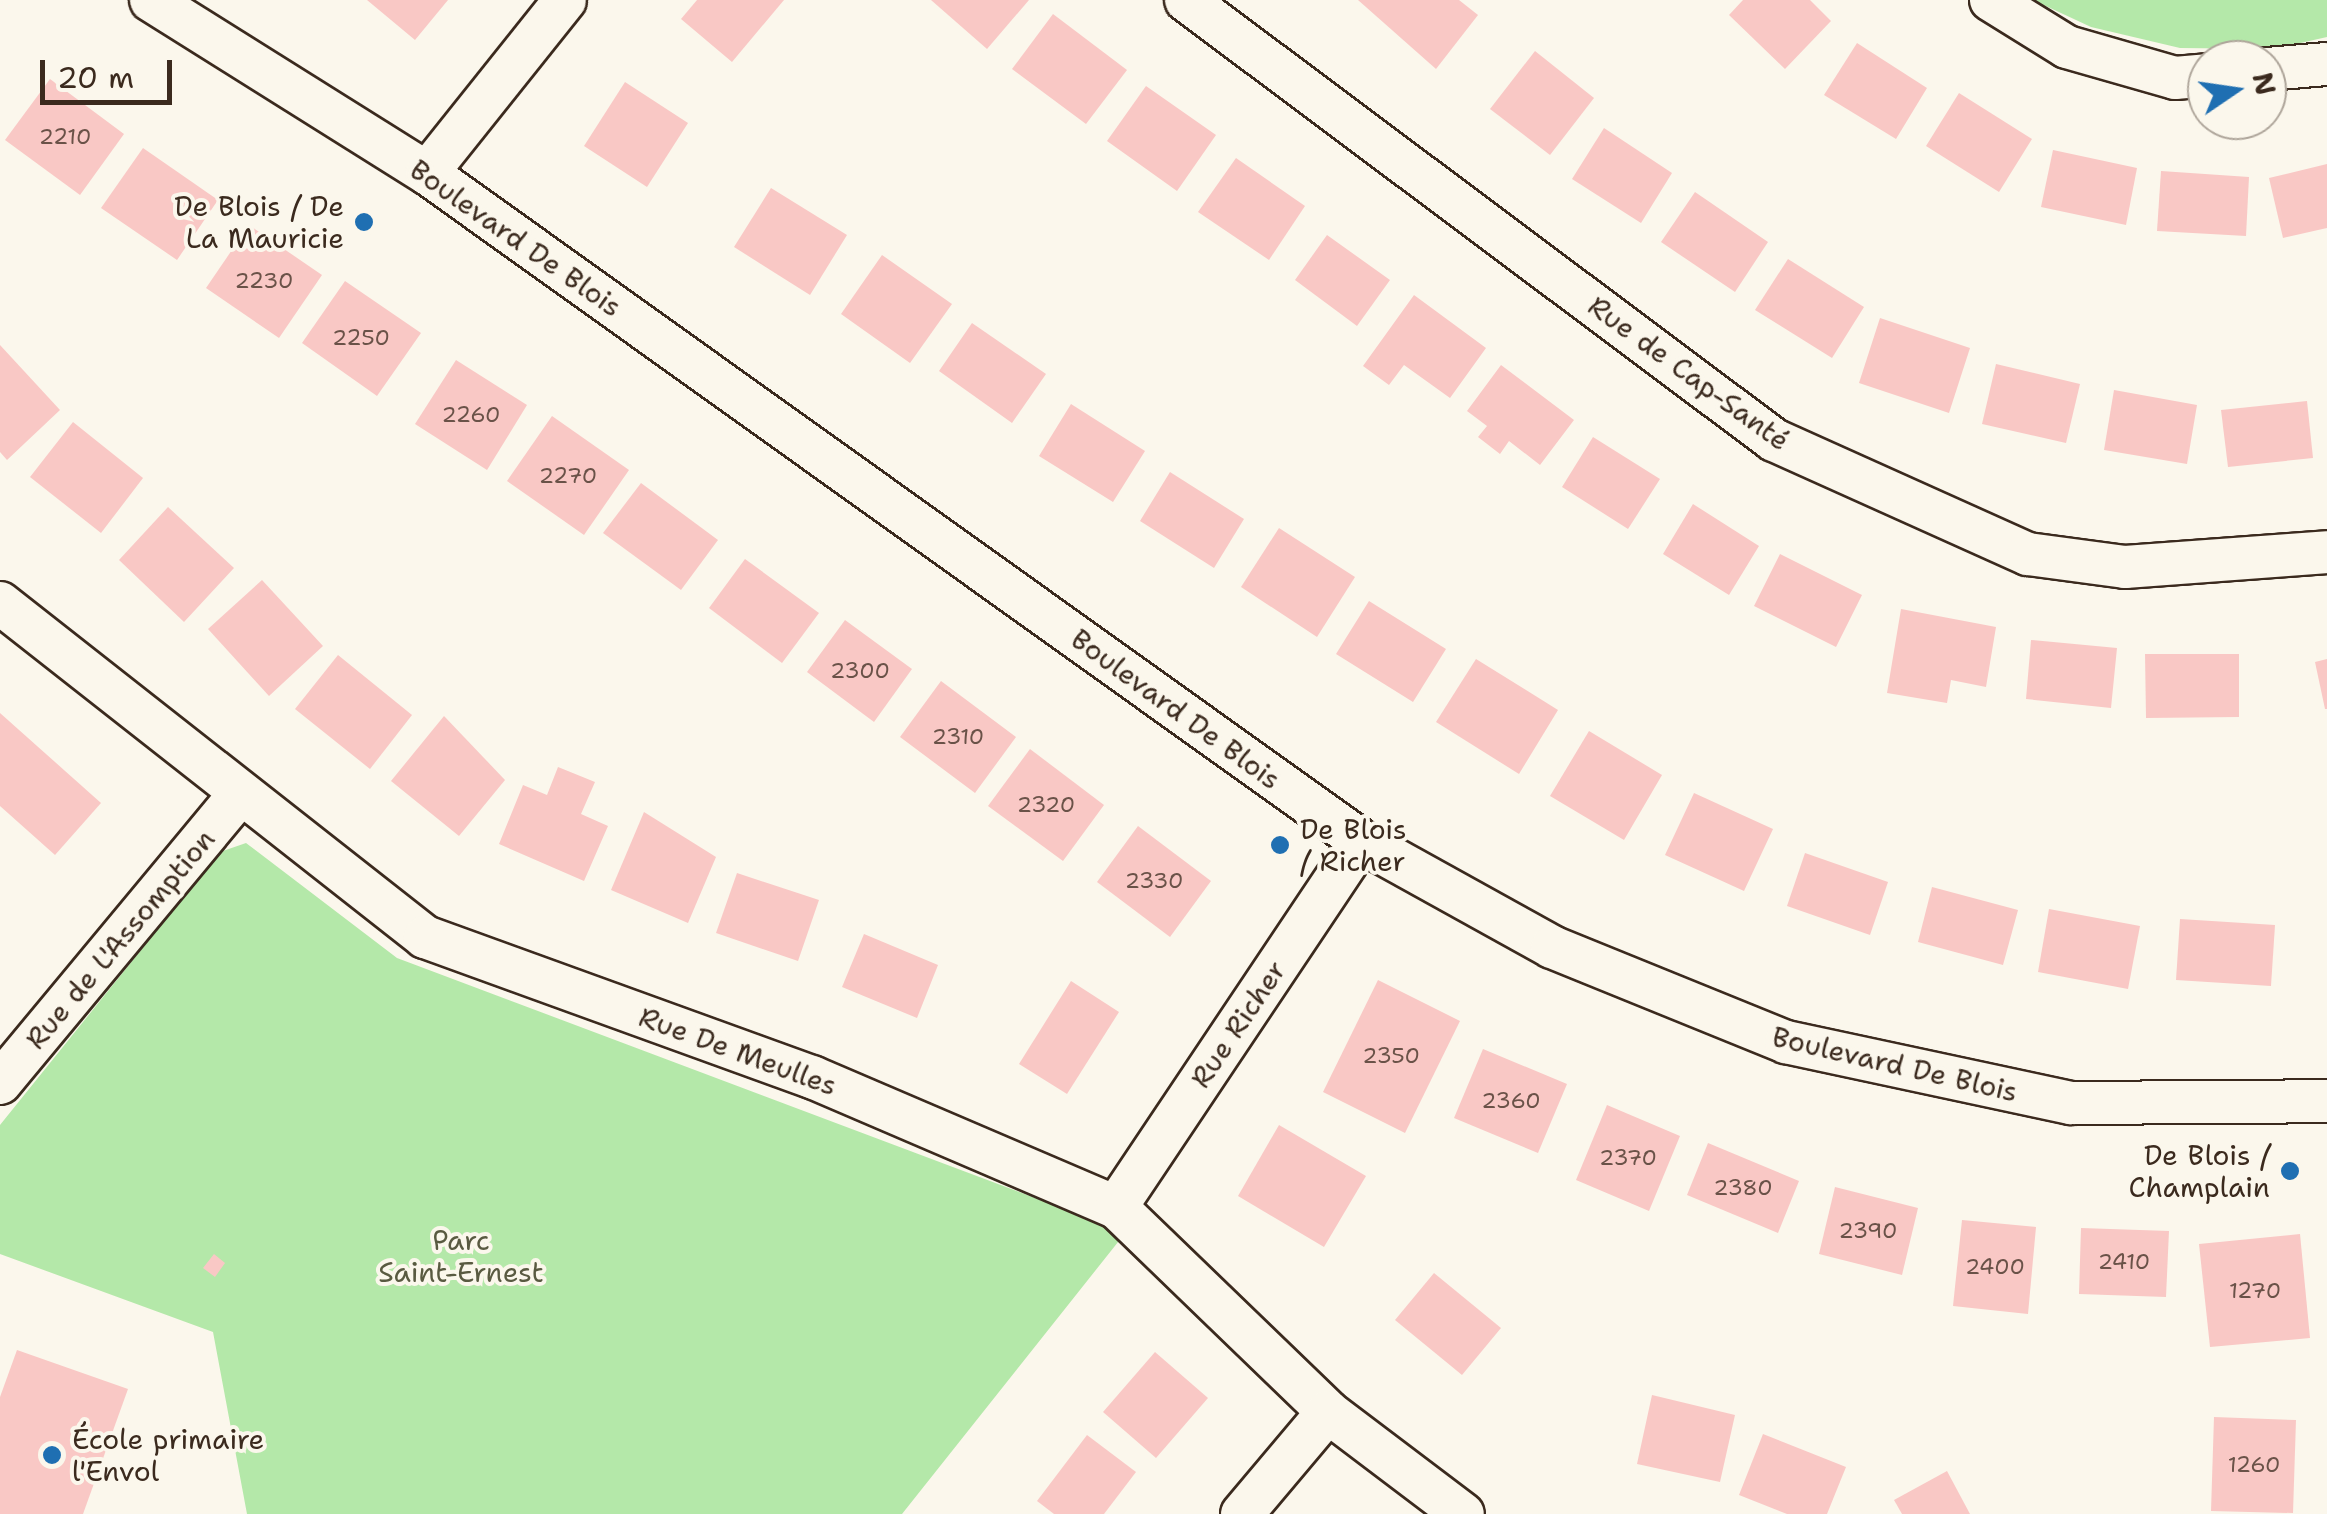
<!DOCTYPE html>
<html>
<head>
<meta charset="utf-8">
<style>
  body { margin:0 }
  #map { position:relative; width:2327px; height:1514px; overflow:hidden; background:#fbf7ec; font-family:"Shantell Sans",sans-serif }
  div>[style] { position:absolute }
  .green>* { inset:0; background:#b4e8a9 }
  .building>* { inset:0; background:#f9c8c5 }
  .roads { filter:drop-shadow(2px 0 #3b2a1e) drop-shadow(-2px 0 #3b2a1e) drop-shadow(0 2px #3b2a1e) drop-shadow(0 -2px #3b2a1e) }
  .minor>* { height:42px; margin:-21px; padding:0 21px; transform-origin:21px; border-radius:21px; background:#fbf7ec }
  .dots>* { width:28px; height:28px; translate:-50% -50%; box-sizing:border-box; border:5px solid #fbf7ec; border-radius:50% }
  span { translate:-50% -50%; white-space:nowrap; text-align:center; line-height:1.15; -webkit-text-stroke:8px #fbf7ec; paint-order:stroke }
  .number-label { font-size:22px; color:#6a5248 }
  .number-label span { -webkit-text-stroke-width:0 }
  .poi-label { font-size:28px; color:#3b2a1e }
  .right { translate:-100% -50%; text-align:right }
  .left { translate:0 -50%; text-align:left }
  .street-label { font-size:28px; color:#3b2a1e }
  .park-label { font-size:28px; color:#595a41 }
  .north { position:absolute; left:2187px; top:40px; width:100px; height:100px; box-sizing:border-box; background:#fbf7ec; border:2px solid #aea59a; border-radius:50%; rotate:77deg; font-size:28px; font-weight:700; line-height:40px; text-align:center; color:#3b2a1e }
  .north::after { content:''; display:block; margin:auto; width:35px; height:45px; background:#1f6fb2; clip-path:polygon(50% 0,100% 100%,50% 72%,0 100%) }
  .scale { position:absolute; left:40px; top:60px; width:132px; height:45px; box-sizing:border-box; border:5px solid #3b2a1e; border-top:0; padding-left:12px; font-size:30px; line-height:35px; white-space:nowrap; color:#3b2a1e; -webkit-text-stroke:8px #fbf7ec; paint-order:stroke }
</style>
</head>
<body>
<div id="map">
  <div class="green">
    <div style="clip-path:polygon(2033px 0,2327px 0,2327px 37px,2274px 49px,2180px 48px,2091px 27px)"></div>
    <div style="clip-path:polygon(246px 843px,397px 958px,1126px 1232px,902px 1514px,247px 1514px,213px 1332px,0 1254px,0 1125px,220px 852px)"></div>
  </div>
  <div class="building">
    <div style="clip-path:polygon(367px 0,448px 0,415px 40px)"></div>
    <div style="clip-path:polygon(697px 0,784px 0,732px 62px,681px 19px)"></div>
    <div style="clip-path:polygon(931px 0,1029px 0,987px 49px)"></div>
    <div style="clip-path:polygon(1358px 0,1459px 0,1478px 15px,1436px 69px)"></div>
    <div style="clip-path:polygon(1743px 0,1810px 0,1831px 21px,1785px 69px,1729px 15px)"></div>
    <div style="clip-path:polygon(1053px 14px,1127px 70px,1086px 124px,1012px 69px)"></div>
    <div style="clip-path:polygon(1857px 43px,1927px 88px,1896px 139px,1824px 95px)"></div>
    <div style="clip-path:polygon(1535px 51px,1594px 98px,1550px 155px,1490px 109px)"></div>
    <div style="clip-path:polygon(50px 79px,124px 134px,80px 195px,5px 140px)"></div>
    <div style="clip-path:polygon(625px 82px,688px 123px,647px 187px,584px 146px)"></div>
    <div style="clip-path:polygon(1146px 86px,1216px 135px,1177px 191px,1107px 141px)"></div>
    <div style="clip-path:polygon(1959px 93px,2032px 139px,1999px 192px,1926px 146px)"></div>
    <div style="clip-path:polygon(1604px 128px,1672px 173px,1641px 223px,1572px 179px)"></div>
    <div style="clip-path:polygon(143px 148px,218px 200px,177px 260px,101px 208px)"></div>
    <div style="clip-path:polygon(2053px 150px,2137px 168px,2126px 225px,2041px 207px)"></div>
    <div style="clip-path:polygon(1236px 158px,1305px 206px,1269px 260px,1198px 212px)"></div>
    <div style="clip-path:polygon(2327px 164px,2327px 228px,2283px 238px,2269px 178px)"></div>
    <div style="clip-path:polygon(2161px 171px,2249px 177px,2246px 236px,2157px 231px)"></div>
    <div style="clip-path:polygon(771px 188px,847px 235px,810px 295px,734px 247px)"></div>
    <div style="clip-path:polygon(1695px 192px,1768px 242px,1735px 292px,1661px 242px)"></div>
    <div style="clip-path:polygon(249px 225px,322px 275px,279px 338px,206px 288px)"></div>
    <div style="clip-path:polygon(1327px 235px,1390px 280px,1357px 326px,1295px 280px)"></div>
    <div style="clip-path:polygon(882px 255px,952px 304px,910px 363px,841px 314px)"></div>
    <div style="clip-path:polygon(1788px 259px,1864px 307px,1832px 358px,1755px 310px)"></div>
    <div style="clip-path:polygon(345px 281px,421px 333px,377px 396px,302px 343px)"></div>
    <div style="clip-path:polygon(1414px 295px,1486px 348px,1450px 398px,1404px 365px,1389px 385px,1363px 366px)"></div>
    <div style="clip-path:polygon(1880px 318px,1970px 348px,1949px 413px,1859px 383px)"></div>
    <div style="clip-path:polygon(972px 323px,1046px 374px,1012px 423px,939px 371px)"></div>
    <div style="clip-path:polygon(0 345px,60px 410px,7px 460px,0 452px)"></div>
    <div style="clip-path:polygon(456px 360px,527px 405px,487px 470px,415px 424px)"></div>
    <div style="clip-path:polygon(1996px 364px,2080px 384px,2066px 443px,1982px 424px)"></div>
    <div style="clip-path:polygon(1501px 365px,1574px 420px,1540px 465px,1509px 441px,1500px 454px,1478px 437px,1487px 426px,1467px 411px)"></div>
    <div style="clip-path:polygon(2114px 390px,2197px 405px,2187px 464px,2104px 450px)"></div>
    <div style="clip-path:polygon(2307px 401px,2313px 458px,2228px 467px,2221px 410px)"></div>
    <div style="clip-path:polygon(1071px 404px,1145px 451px,1113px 502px,1039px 456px)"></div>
    <div style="clip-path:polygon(552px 416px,629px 470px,584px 535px,507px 481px)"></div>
    <div style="clip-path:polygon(73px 422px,143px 478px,101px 533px,30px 477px)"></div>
    <div style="clip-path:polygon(1593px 437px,1660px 479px,1628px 529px,1562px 487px)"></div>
    <div style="clip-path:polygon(1170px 472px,1244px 519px,1214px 568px,1140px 521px)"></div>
    <div style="clip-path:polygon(641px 483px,718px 540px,681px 590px,603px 533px)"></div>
    <div style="clip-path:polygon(1693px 504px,1759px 546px,1729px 595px,1663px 554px)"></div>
    <div style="clip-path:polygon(168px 507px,234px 568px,184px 622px,119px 560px)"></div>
    <div style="clip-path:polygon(1279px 528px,1355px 577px,1317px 637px,1241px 587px)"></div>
    <div style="clip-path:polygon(1780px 554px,1862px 595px,1836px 647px,1754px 606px)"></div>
    <div style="clip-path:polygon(745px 559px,819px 613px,782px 663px,709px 608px)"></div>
    <div style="clip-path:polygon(262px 580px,323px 646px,269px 696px,208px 629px)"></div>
    <div style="clip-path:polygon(1369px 601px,1446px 649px,1413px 702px,1336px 654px)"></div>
    <div style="clip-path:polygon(1901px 609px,1996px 627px,1986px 687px,1951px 680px,1947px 703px,1887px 693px)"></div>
    <div style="clip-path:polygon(845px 620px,912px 669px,874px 722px,807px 672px)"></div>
    <div style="clip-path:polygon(2031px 640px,2117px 648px,2111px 708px,2026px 699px)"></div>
    <div style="clip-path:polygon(2145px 654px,2239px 654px,2239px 717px,2146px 718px)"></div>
    <div style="clip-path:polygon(338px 655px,412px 715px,370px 769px,295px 709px)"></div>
    <div style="clip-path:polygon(1476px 659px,1558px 710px,1519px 774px,1436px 722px)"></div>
    <div style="clip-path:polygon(2327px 659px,2327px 709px,2325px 709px,2315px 662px)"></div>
    <div style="clip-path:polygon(941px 681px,1016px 737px,975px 793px,900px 737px)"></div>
    <div style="clip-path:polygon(0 713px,101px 803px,55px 855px,0 806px)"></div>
    <div style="clip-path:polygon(444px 716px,505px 780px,459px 836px,391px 781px)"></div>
    <div style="clip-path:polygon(1589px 731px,1662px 775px,1624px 840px,1550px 796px)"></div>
    <div style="clip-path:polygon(1030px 749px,1104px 805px,1063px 861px,988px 806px)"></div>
    <div style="clip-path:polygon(558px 767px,595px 782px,581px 814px,608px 826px,584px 881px,499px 844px,523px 785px,547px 795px)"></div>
    <div style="clip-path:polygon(1694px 793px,1773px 829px,1744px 891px,1665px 855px)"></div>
    <div style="clip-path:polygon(644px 812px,716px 857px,688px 923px,611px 890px)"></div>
    <div style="clip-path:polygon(1138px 826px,1211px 881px,1170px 937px,1097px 882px)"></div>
    <div style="clip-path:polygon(1805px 853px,1888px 882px,1870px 935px,1787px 906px)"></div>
    <div style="clip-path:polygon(737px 873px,819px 900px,798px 961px,716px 933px)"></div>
    <div style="clip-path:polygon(1932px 887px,2018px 910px,2003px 965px,1918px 942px)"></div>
    <div style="clip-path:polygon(2049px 909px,2140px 926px,2128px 989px,2038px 972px)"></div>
    <div style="clip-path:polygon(2180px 919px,2275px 925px,2271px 986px,2176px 980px)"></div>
    <div style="clip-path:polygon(864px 934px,938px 965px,917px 1018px,842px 987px)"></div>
    <div style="clip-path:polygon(1378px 980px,1460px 1021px,1405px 1133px,1323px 1092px)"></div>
    <div style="clip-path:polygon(1071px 981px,1119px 1012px,1067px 1094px,1019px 1064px)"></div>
    <div style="clip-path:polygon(1483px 1049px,1567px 1084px,1538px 1153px,1454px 1118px)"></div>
    <div style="clip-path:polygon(1607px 1105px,1680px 1136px,1649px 1211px,1576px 1180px)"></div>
    <div style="clip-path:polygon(1279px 1125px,1366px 1176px,1324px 1247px,1238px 1196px)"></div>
    <div style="clip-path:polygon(1708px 1143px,1799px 1181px,1778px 1233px,1687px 1195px)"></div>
    <div style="clip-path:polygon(1835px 1187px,1918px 1208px,1902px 1275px,1819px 1254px)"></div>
    <div style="clip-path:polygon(1962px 1220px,2036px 1227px,2028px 1314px,1953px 1306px)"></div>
    <div style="clip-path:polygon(2081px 1228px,2169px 1231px,2166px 1297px,2079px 1294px)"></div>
    <div style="clip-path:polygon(2300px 1234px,2310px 1338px,2210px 1347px,2199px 1244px)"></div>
    <div style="clip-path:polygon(214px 1254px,225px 1263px,215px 1277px,203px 1268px)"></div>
    <div style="clip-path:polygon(1434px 1273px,1501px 1328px,1462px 1375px,1395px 1320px)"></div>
    <div style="clip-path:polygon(17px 1350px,128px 1389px,83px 1514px,0 1514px,0 1397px)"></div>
    <div style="clip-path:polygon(1155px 1352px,1208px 1398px,1156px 1458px,1103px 1412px)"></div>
    <div style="clip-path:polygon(1652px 1395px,1735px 1415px,1720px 1482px,1637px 1464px)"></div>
    <div style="clip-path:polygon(2214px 1417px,2296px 1420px,2293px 1513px,2211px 1511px)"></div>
    <div style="clip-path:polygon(1763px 1434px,1846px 1467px,1827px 1514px,1787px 1514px,1739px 1495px)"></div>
    <div style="clip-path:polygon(1087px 1435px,1136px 1472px,1104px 1514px,1054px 1514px,1037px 1501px)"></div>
    <div style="clip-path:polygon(1947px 1471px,1970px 1514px,1902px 1514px,1894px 1500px)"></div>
  </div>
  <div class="roads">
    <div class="minor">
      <div style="left:151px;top:0;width:326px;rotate:32.1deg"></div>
      <div style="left:427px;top:173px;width:1148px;rotate:35.57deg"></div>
      <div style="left:1361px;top:841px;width:218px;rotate:29deg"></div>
      <div style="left:1552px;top:947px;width:253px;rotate:22.1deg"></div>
      <div style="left:1786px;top:1042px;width:291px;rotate:12.1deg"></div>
      <div style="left:2071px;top:1103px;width:256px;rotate:-0.4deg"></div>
      <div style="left:1186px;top:0;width:734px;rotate:36.81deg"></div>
      <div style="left:1774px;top:440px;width:278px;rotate:24.2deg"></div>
      <div style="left:2028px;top:554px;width:98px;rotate:7.6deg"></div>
      <div style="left:2125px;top:567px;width:203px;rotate:-4.2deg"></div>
      <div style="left:1991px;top:0;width:89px;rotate:31.7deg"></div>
      <div style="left:2067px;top:47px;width:112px;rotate:16deg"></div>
      <div style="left:2175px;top:78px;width:32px;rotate:-5deg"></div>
      <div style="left:2267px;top:69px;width:60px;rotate:-4.8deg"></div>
      <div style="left:427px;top:173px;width:221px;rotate:-51.4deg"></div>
      <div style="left:0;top:603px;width:541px;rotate:38.16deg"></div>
      <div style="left:425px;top:937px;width:412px;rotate:19.9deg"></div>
      <div style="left:812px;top:1077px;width:331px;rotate:23.2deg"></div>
      <div style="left:1116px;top:1207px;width:295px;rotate:44deg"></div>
      <div style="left:1328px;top:1412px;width:169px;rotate:37.1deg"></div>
      <div style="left:0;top:1083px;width:374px;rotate:-50.3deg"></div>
      <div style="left:1116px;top:1207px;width:440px;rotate:-56.2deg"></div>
      <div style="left:1242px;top:1514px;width:133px;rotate:-49.9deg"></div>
    </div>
  </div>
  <div class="dots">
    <div style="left:364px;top:222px;background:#1f6fb2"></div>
    <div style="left:1280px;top:845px;background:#1f6fb2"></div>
    <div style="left:2290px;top:1171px;background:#1f6fb2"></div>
    <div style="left:52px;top:1455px;background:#1f6fb2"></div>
  </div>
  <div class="number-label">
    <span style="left:65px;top:137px">2210</span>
    <span style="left:264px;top:281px">2230</span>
    <span style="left:361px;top:338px">2250</span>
    <span style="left:471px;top:415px">2260</span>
    <span style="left:568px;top:476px">2270</span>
    <span style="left:860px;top:671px">2300</span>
    <span style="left:958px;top:737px">2310</span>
    <span style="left:1046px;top:805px">2320</span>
    <span style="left:1154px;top:881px">2330</span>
    <span style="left:1391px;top:1056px">2350</span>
    <span style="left:1511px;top:1101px">2360</span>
    <span style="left:1628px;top:1158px">2370</span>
    <span style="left:1743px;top:1188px">2380</span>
    <span style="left:1868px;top:1231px">2390</span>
    <span style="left:2124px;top:1262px">2410</span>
    <span style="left:1995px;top:1267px">2400</span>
    <span style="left:2255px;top:1291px">1270</span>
    <span style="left:2254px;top:1465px">1260</span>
  </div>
  <div class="poi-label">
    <span class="right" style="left:344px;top:222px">De Blois / De<br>La Mauricie</span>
    <span class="left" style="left:1300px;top:845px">De Blois<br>/ Richer</span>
    <span class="right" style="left:2270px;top:1171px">De Blois /<br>Champlain</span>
    <span class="left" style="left:72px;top:1455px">École primaire<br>l'Envol</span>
  </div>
  <div class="street-label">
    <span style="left:516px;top:238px;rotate:35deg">Boulevard De Blois</span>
    <span style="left:1689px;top:373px;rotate:36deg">Rue de Cap-Santé</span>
    <span style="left:1176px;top:709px;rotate:36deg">Boulevard De Blois</span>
    <span style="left:120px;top:939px;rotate:-50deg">Rue de L'Assomption</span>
    <span style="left:1238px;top:1024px;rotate:-56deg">Rue Richer</span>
    <span style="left:738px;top:1051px;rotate:20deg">Rue De Meulles</span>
    <span style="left:1895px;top:1064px;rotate:13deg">Boulevard De Blois</span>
  </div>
  <div class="park-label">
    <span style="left:461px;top:1256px">Parc<br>Saint-Ernest</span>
  </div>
  <div class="north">N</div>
  <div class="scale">20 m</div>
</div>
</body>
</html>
